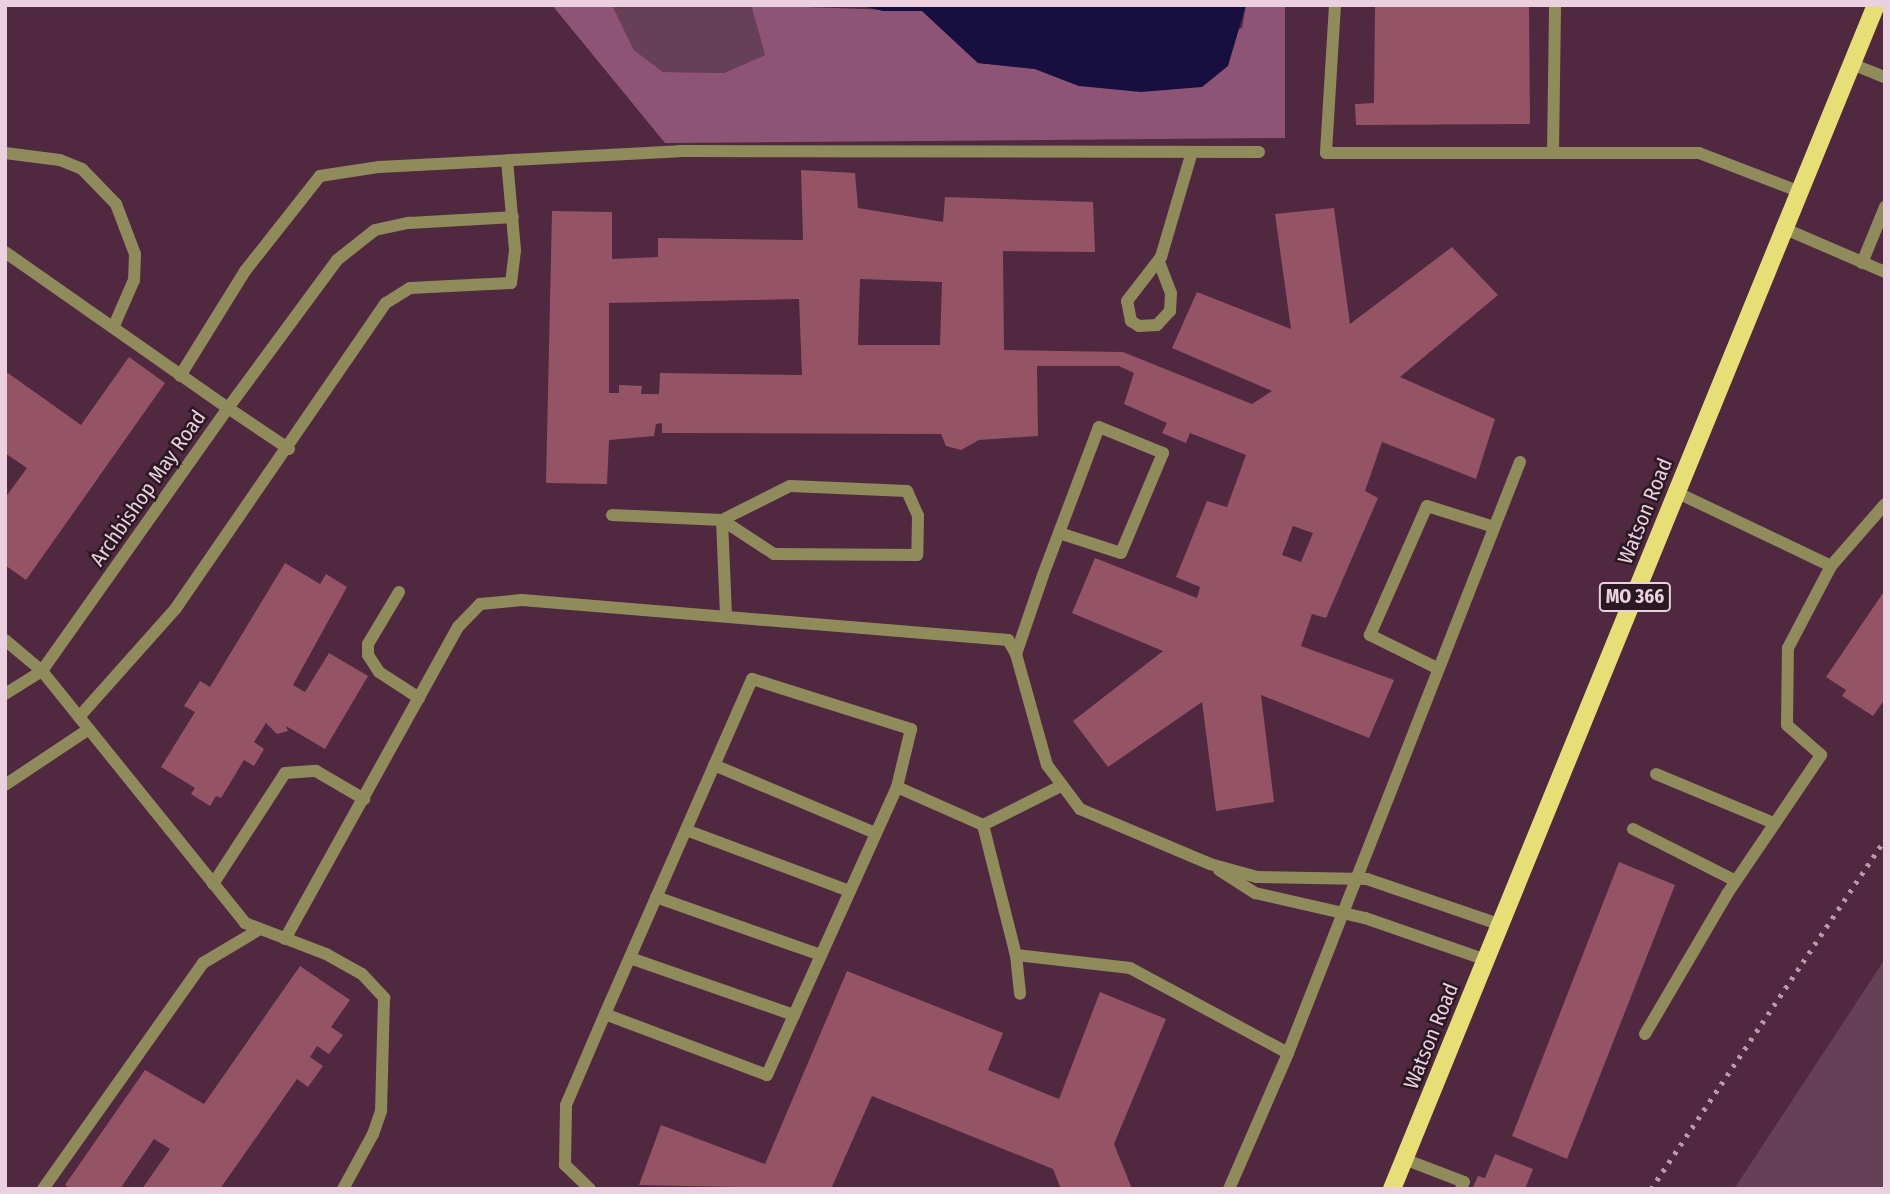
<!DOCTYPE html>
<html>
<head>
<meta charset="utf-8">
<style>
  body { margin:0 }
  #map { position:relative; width:1890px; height:1194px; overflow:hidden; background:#502840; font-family:"Fira Sans Condensed",sans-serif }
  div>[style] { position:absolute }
  .green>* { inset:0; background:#654056 }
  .forest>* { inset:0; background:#8d5476 }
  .water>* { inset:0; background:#180f41 }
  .building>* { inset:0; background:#955465 }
  .minor>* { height:12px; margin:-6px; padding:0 6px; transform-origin:6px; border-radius:6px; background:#8f8b5b }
  .major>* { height:18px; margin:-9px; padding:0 9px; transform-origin:9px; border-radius:9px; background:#e7de76 }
  .rail>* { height:5px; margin-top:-2.5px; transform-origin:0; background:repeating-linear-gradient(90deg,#b89aab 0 3.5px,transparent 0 10.5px) }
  span { translate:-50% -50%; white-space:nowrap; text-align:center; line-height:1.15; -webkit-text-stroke:5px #2a1823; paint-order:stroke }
  .shield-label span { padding:2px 5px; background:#2a1823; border:2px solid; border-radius:5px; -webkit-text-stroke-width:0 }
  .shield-label { font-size:19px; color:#ebd1df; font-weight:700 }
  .street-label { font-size:21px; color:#ebd1df }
  .frame { position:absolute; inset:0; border:7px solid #ebd1df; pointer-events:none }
</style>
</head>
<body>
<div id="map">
  <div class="green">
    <div style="clip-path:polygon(612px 5px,751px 5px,765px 55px,724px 73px,663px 72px,634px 50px)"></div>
    <div style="clip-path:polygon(1885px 959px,1885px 1189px,1734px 1189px)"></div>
  </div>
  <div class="forest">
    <div style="clip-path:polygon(552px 5px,612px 5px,634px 50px,663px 72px,724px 73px,765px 55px,751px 5px,922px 11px,978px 63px,1035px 69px,1079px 86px,1242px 28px,1246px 5px,1285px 5px,1285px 138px,665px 143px)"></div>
  </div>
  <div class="water">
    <div style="clip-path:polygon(858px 5px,1246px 5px,1228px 66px,1202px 87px,1141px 92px,1079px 86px,1035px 69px,978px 63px,922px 11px,883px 11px)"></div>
  </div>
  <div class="building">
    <div style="clip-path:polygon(1375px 5px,1529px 5px,1530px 124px,1356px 125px,1355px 104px,1374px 103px)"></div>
    <div style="clip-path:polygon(evenodd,801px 170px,855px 173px,858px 208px,943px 222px,945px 197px,1093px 202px,1095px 252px,1003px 251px,1004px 350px,1123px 352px,1252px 404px,1272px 391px,1172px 348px,1197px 292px,1291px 329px,1275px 214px,1334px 208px,1350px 324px,1452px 247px,1498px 295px,1400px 377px,1495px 419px,1476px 479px,1382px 442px,1365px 491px,1378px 498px,1326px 618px,1312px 614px,1301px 646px,1394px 680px,1369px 738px,1261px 695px,1274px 802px,1216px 811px,1202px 702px,1108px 767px,1073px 721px,1163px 651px,1072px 613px,1095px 558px,1197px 598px,1200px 587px,1176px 577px,1207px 501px,1227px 507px,1246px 455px,1190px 433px,1186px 443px,1162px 433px,1167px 423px,1124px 404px,1134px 373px,1119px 366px,1037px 366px,1038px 436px,979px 440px,961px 450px,946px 446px,941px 434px,662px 433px,662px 423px,656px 424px,654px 436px,609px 440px,607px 484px,546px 483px,552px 211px,612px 212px,612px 259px,658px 257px,658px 238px,803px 240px,801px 170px,860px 279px,942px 282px,940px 345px,858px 345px,860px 279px,801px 170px,799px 299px,802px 375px,660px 373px,659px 394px,641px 394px,642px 386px,619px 385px,619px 393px,609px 393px,609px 303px,799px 299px,801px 170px,1293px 526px,1313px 533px,1301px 562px,1282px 555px,1293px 526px)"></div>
    <div style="clip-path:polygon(129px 357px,165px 383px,26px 580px,5px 565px,5px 498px,27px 468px,5px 453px,5px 371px,81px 425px)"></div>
    <div style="clip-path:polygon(285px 563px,320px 584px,326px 574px,347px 587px,293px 685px,305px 692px,329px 653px,368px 676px,325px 749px,286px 726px,288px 731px,277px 734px,266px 723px,254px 742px,264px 749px,254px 766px,244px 760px,221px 798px,216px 796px,210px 806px,191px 794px,195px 788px,161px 767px,195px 712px,184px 706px,200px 681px,210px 687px)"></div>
    <div style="clip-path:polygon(1885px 590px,1885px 699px,1873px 716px,1842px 696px,1846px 690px,1826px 677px)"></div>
    <div style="clip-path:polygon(1619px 862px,1675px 885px,1567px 1159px,1512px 1136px)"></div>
    <div style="clip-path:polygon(300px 966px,350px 1000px,331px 1027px,343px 1035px,329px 1054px,317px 1046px,310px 1057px,323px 1066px,308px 1087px,297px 1079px,220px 1189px,142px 1189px,170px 1149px,154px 1139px,120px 1189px,71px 1189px,65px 1185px,145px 1070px,204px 1104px)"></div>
    <div style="clip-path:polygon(847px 971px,1003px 1033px,988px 1070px,1059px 1099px,1100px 992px,1166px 1019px,1114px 1144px,1132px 1189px,1061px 1189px,1053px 1169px,872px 1096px,831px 1189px,639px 1185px,661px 1125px,765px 1164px)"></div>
    <div style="clip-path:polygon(1495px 1154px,1533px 1169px,1525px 1189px,1473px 1187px,1478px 1176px,1485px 1178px)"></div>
  </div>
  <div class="minor">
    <div style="left:1335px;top:5px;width:148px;rotate:93.5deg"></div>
    <div style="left:1326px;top:153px;width:373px"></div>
    <div style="left:1699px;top:153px;width:106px;rotate:21deg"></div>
    <div style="left:1852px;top:64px;width:35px;rotate:22deg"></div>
    <div style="left:5px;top:153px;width:55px;rotate:7.3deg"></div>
    <div style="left:60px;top:160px;width:24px;rotate:22deg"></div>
    <div style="left:82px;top:169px;width:49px;rotate:45.8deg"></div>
    <div style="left:116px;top:204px;width:53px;rotate:69.2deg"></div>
    <div style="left:135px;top:254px;width:26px;rotate:92deg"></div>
    <div style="left:134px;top:280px;width:52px;rotate:113.6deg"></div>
    <div style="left:1553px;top:153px;width:148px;rotate:-89.2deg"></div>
    <div style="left:1783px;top:228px;width:111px;rotate:23.3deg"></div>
    <div style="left:5px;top:252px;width:272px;rotate:35deg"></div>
    <div style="left:228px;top:408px;width:322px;rotate:125.3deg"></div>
    <div style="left:42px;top:671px;width:48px;rotate:-140deg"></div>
    <div style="left:1159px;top:262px;width:33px;rotate:69deg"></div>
    <div style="left:1171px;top:293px;width:18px;rotate:93deg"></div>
    <div style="left:1170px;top:311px;width:19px;rotate:133deg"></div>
    <div style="left:1157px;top:325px;width:18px;rotate:177deg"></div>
    <div style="left:1139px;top:326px;width:9px;rotate:-148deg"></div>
    <div style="left:1131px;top:321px;width:20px;rotate:-101deg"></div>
    <div style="left:1127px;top:301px;width:56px;rotate:-52.3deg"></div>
    <div style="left:1161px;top:257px;width:109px;rotate:-73.6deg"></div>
    <div style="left:1862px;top:263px;width:61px;rotate:-67.7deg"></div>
    <div style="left:180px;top:376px;width:123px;rotate:-58.2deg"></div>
    <div style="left:245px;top:271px;width:121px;rotate:-51.7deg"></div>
    <div style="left:320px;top:176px;width:60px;rotate:-8.7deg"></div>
    <div style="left:379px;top:167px;width:301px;rotate:-3deg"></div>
    <div style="left:680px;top:151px;width:579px;rotate:0.1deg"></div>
    <div style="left:289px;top:449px;width:73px;rotate:-146.1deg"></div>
    <div style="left:228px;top:408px;width:184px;rotate:-53.6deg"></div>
    <div style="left:337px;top:260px;width:48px;rotate:-38.3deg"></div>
    <div style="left:375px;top:230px;width:35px;rotate:-12deg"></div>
    <div style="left:409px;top:223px;width:104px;rotate:-3.3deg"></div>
    <div style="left:790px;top:486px;width:117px;rotate:2.4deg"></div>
    <div style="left:907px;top:491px;width:27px;rotate:66deg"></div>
    <div style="left:918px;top:516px;width:39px;rotate:91deg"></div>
    <div style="left:917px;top:555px;width:143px;rotate:-179.6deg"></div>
    <div style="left:774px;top:554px;width:62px;rotate:-146.8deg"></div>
    <div style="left:722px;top:520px;width:76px;rotate:-26.6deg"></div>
    <div style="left:612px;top:515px;width:110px;rotate:2.6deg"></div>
    <div style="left:722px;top:520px;width:94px;rotate:87.6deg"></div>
    <div style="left:1831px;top:566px;width:82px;rotate:-48.9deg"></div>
    <div style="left:399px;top:592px;width:61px;rotate:120.8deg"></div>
    <div style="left:368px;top:644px;width:11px;rotate:90deg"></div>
    <div style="left:368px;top:655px;width:20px;rotate:57deg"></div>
    <div style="left:379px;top:672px;width:48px;rotate:33deg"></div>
    <div style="left:1016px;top:654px;width:83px;rotate:-71.1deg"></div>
    <div style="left:1043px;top:575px;width:158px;rotate:-69.3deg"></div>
    <div style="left:1099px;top:427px;width:69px;rotate:22.1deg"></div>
    <div style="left:1163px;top:453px;width:108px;rotate:112.8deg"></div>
    <div style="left:1121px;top:553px;width:65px;rotate:-162.1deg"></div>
    <div style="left:1437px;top:668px;width:75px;rotate:-153.8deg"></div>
    <div style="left:1370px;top:635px;width:141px;rotate:-66.2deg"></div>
    <div style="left:1427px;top:506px;width:67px;rotate:17.4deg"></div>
    <div style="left:752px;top:679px;width:167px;rotate:17.5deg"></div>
    <div style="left:911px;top:729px;width:60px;rotate:103.6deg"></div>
    <div style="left:897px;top:787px;width:316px;rotate:114.3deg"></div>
    <div style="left:767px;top:1075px;width:173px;rotate:-159.4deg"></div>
    <div style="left:605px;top:1014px;width:366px;rotate:-66.3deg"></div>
    <div style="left:5px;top:694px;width:44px;rotate:-31.9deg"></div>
    <div style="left:42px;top:671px;width:324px;rotate:51.1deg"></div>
    <div style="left:245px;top:923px;width:87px;rotate:20.9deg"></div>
    <div style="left:326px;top:954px;width:41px;rotate:29.1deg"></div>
    <div style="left:362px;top:974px;width:33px;rotate:47deg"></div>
    <div style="left:384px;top:998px;width:113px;rotate:91.5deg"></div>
    <div style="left:381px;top:1111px;width:24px;rotate:109deg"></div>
    <div style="left:373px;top:1134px;width:63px;rotate:118.6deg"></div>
    <div style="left:79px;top:717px;width:146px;rotate:-48.3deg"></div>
    <div style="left:176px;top:608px;width:370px;rotate:-55.5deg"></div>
    <div style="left:386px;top:303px;width:28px;rotate:-32deg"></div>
    <div style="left:410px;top:288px;width:101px;rotate:-2.8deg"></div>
    <div style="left:511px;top:283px;width:33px;rotate:-83deg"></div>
    <div style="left:515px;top:250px;width:90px;rotate:-95.1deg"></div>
    <div style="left:714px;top:765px;width:175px;rotate:22.9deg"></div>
    <div style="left:1656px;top:774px;width:128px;rotate:22.6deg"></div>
    <div style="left:5px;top:785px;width:101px;rotate:-33.7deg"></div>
    <div style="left:897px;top:787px;width:94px;rotate:23.8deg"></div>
    <div style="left:983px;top:825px;width:85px;rotate:-26.6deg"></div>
    <div style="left:983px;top:825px;width:134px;rotate:75.8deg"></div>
    <div style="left:1016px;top:955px;width:39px;rotate:84deg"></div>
    <div style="left:1633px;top:829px;width:115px;rotate:26.8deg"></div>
    <div style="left:686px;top:830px;width:174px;rotate:20.5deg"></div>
    <div style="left:1219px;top:870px;width:43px;rotate:32.6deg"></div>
    <div style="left:1255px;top:893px;width:113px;rotate:12.8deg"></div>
    <div style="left:1365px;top:918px;width:128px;rotate:19.1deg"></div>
    <div style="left:213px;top:884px;width:132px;rotate:-57deg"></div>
    <div style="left:285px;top:773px;width:31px;rotate:-4deg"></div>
    <div style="left:316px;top:771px;width:56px;rotate:30.3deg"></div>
    <div style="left:656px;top:897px;width:175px;rotate:19.4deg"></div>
    <div style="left:285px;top:939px;width:357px;rotate:-61deg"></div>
    <div style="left:458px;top:627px;width:32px;rotate:-46deg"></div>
    <div style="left:480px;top:604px;width:42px;rotate:-5.4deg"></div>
    <div style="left:522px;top:600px;width:488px;rotate:4.7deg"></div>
    <div style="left:1008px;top:640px;width:16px;rotate:60deg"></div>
    <div style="left:1016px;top:654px;width:115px;rotate:74.4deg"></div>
    <div style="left:1047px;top:765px;width:55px;rotate:53.1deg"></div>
    <div style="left:1080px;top:809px;width:141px;rotate:22.9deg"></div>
    <div style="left:1210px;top:864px;width:49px;rotate:15.5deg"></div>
    <div style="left:1257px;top:877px;width:110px;rotate:1deg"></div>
    <div style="left:1367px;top:879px;width:142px;rotate:18.9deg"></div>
    <div style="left:1016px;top:955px;width:115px;rotate:6.5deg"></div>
    <div style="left:1130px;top:968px;width:179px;rotate:28.3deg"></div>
    <div style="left:630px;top:958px;width:174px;rotate:19.2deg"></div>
    <div style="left:1645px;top:1034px;width:162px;rotate:-59.6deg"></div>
    <div style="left:1727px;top:894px;width:168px;rotate:-55.9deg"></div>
    <div style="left:1821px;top:755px;width:45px;rotate:-138.6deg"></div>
    <div style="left:1787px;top:725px;width:77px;rotate:-89.3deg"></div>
    <div style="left:1788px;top:648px;width:93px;rotate:-62.3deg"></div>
    <div style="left:1831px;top:566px;width:170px;rotate:-154.5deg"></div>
    <div style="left:1404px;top:1159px;width:64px;rotate:21deg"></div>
    <div style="left:1464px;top:1182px;width:8px;rotate:113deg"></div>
    <div style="left:43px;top:1189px;width:277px;rotate:-54.7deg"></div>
    <div style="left:203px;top:963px;width:66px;rotate:-30.8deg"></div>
    <div style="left:590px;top:1189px;width:35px;rotate:-136deg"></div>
    <div style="left:565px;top:1165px;width:60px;rotate:-89deg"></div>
    <div style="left:566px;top:1105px;width:99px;rotate:-66.8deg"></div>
    <div style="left:1229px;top:1189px;width:148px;rotate:-66.5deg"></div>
    <div style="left:1288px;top:1053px;width:635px;rotate:-68.57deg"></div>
  </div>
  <div class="major">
    <div style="left:1392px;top:1189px;width:1279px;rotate:-67.77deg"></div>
  </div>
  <div class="rail">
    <div style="left:1651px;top:1189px;width:421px;rotate:-56.2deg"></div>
  </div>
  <div class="shield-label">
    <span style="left:1635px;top:597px">MO 366</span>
  </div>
  <div class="street-label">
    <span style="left:148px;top:488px;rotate:-55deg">Archbishop May Road</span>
    <span style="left:1645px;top:511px;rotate:-68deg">Watson Road</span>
    <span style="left:1431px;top:1036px;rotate:-68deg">Watson Road</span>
  </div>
  <div class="frame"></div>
</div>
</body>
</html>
